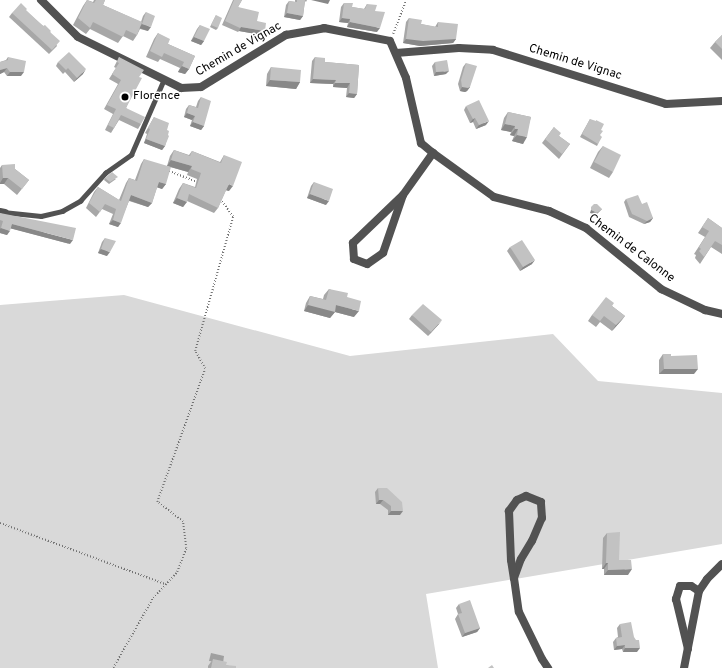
<!DOCTYPE html>
<html>
<head>
<meta charset="utf-8">
<style>
  body { margin:0 }
  #map { position:relative; width:722px; height:668px; overflow:hidden; background:#fff; font-family:Overpass,sans-serif }
  div>[style] { position:absolute }
  .green>* { inset:0; background:#d9d9d9 }
  .water>* { inset:0; background:#a0a0a0 }
  .path>* { height:1.5px; margin-top:-0.75px; transform-origin:0; background:repeating-linear-gradient(90deg,#747474 0 1px,transparent 0 3px) }
  .service>* { height:4.5px; margin:-2.25px; padding:0 2.25px; transform-origin:2.25px; border-radius:2.25px; background:#525252 }
  .minor>* { height:8px; margin:-4px; padding:0 4px; transform-origin:4px; border-radius:4px; background:#525252 }
  .wall>* { inset:0; background:#a7a7a7 }
  .shaded-wall>* { inset:0; background:#888 }
  .building>* { inset:0; background:#c2c2c2 }
  .dots>* { width:11px; height:11px; translate:-50% -50%; box-sizing:border-box; border:2px solid #fff; border-radius:50% }
  span { translate:-50% -50%; white-space:nowrap; text-align:center; line-height:1.15; -webkit-text-stroke:3px #fff; paint-order:stroke }
  .street-label { font-size:12px; color:#000 }
  .poi-label { font-size:12px; color:#000 }
  .left { translate:0 -50%; text-align:left }
</style>
</head>
<body>
<div id="map">
  <div class="green">
    <div style="clip-path:polygon(124px 295px,350px 356px,553px 334px,598px 381px,722px 393px,722px 544px,426px 594px,438px 668px,0 668px,0 305px)"></div>
  </div>
  <div class="water">
    <div style="clip-path:polygon(211px 653px,224px 656px,223px 663px,209px 661px)"></div>
  </div>
  <div class="path">
    <div style="left:393px;top:34px;width:36px;rotate:-69deg"></div>
    <div style="left:169px;top:171px;width:30px;rotate:21deg"></div>
    <div style="left:0;top:523px;width:176px;rotate:20.3deg"></div>
    <div style="left:113px;top:668px;width:81px;rotate:-60.3deg"></div>
    <div style="left:153px;top:598px;width:35px;rotate:-47deg"></div>
    <div style="left:177px;top:572px;width:26px;rotate:-69deg"></div>
    <div style="left:186px;top:548px;width:26px;rotate:-97deg"></div>
    <div style="left:183px;top:522px;width:33px;rotate:-142deg"></div>
    <div style="left:157px;top:502px;width:141px;rotate:-70.2deg"></div>
    <div style="left:205px;top:369px;width:21px;rotate:-119deg"></div>
    <div style="left:195px;top:351px;width:139px;rotate:-74.2deg"></div>
    <div style="left:233px;top:217px;width:22px;rotate:-126deg"></div>
  </div>
  <div class="service">
    <div style="left:3px;top:212px;width:38px;rotate:6deg"></div>
    <div style="left:41px;top:216px;width:22px;rotate:-13deg"></div>
    <div style="left:62px;top:211px;width:21px;rotate:-29deg"></div>
    <div style="left:80px;top:201px;width:38px;rotate:-48deg"></div>
    <div style="left:105px;top:173px;width:32px;rotate:-35deg"></div>
    <div style="left:131px;top:155px;width:83px;rotate:-66.5deg"></div>
  </div>
  <div class="minor">
    <div style="left:41px;top:0;width:52px;rotate:45deg"></div>
    <div style="left:78px;top:37px;width:115px;rotate:26.3deg"></div>
    <div style="left:181px;top:88px;width:20px;rotate:-3deg"></div>
    <div style="left:201px;top:87px;width:100px;rotate:-31.5deg"></div>
    <div style="left:286px;top:35px;width:39px;rotate:-10deg"></div>
    <div style="left:324px;top:28px;width:67px;rotate:11.1deg"></div>
    <div style="left:390px;top:41px;width:40px;rotate:66.6deg"></div>
    <div style="left:406px;top:78px;width:67px;rotate:77deg"></div>
    <div style="left:421px;top:143px;width:16px;rotate:40deg"></div>
    <div style="left:433px;top:153px;width:75px;rotate:35.8deg"></div>
    <div style="left:494px;top:197px;width:57px;rotate:14.3deg"></div>
    <div style="left:549px;top:211px;width:41px;rotate:24.7deg"></div>
    <div style="left:586px;top:228px;width:97px;rotate:39.1deg"></div>
    <div style="left:661px;top:289px;width:49px;rotate:25.5deg"></div>
    <div style="left:705px;top:310px;width:17px;rotate:13deg"></div>
    <div style="left:396px;top:53px;width:63px;rotate:-4.5deg"></div>
    <div style="left:459px;top:48px;width:34px;rotate:3deg"></div>
    <div style="left:493px;top:50px;width:181px;rotate:17.3deg"></div>
    <div style="left:666px;top:104px;width:56px;rotate:-3.1deg"></div>
    <div style="left:403px;top:195px;width:61px;rotate:109deg"></div>
    <div style="left:383px;top:253px;width:19px;rotate:145deg"></div>
    <div style="left:367px;top:264px;width:14px;rotate:-159deg"></div>
    <div style="left:354px;top:259px;width:16px;rotate:-94deg"></div>
    <div style="left:353px;top:243px;width:69px;rotate:-43.8deg"></div>
    <div style="left:403px;top:195px;width:52px;rotate:-54.5deg"></div>
    <div style="left:0;top:212px;width:5px;rotate:11deg"></div>
    <div style="left:514px;top:578px;width:20px;rotate:-70deg"></div>
    <div style="left:521px;top:559px;width:21px;rotate:-59deg"></div>
    <div style="left:532px;top:541px;width:25px;rotate:-67deg"></div>
    <div style="left:542px;top:518px;width:16px;rotate:-94deg"></div>
    <div style="left:541px;top:502px;width:16px;rotate:-158deg"></div>
    <div style="left:526px;top:496px;width:10px;rotate:156deg"></div>
    <div style="left:517px;top:500px;width:14px;rotate:126deg"></div>
    <div style="left:509px;top:511px;width:49px;rotate:87.7deg"></div>
    <div style="left:511px;top:560px;width:18px;rotate:81deg"></div>
    <div style="left:514px;top:578px;width:34px;rotate:82deg"></div>
    <div style="left:519px;top:612px;width:52px;rotate:63.9deg"></div>
    <div style="left:542px;top:659px;width:11px;rotate:56deg"></div>
    <div style="left:699px;top:591px;width:14px;rotate:-56deg"></div>
    <div style="left:707px;top:579px;width:21px;rotate:-45deg"></div>
    <div style="left:684px;top:668px;width:78px;rotate:-79deg"></div>
    <div style="left:699px;top:591px;width:9px;rotate:-148deg"></div>
    <div style="left:691px;top:586px;width:11px;rotate:180deg"></div>
    <div style="left:680px;top:586px;width:14px;rotate:107deg"></div>
    <div style="left:676px;top:599px;width:51px;rotate:76.5deg"></div>
  </div>
  <div class="wall">
    <div style="clip-path:polygon(87px 0,93px 2px,94px 0,105px 0,103px 5px,141px 22px,143px 16px,146px 12px,148px 31px,140px 29px,137px 35px,133px 41px,123px 36px,118px 43px,90px 29px,86px 34px,73px 25px,83px 6px)"></div>
    <div style="clip-path:polygon(233px 0,242px 0,238px 7px,257px 21px,262px 35px,239px 31px,238px 32px,222px 25px)"></div>
    <div style="clip-path:polygon(295px 0,307px 0,306px 2px,305px 1px,303px 16px,300px 20px,284px 17px,286px 5px,289px 1px,295px 2px)"></div>
    <div style="clip-path:polygon(344px 3px,352px 7px,364px 9px,367px 4px,375px 11px,377px 32px,347px 27px,348px 23px,339px 22px,341px 7px)"></div>
    <div style="clip-path:polygon(26px 11px,50px 32px,57px 46px,49px 54px,9px 17px,12px 13px)"></div>
    <div style="clip-path:polygon(216px 15px,218px 28px,216px 30px,210px 27px)"></div>
    <div style="clip-path:polygon(409px 18px,421px 24px,435px 27px,438px 22px,456px 39px,453px 43px,420px 46px,403px 43px,406px 22px)"></div>
    <div style="clip-path:polygon(200px 25px,204px 41px,201px 45px,191px 41px,197px 29px)"></div>
    <div style="clip-path:polygon(158px 33px,168px 44px,195px 56px,189px 69px,185px 74px,178px 72px,180px 68px,160px 59px,158px 62px,146px 57px,154px 39px)"></div>
    <div style="clip-path:polygon(722px 35px,722px 60px,710px 48px,715px 42px)"></div>
    <div style="clip-path:polygon(8px 57px,21px 76px,7px 76px,4px 72px,0 74px,0 62px,6px 60px)"></div>
    <div style="clip-path:polygon(119px 57px,139px 77px,126px 108px,141px 124px,138px 129px,119px 120px,111px 133px,105px 130px,113px 114px,104px 109px,118px 84px,109px 79px,116px 68px,114px 67px)"></div>
    <div style="clip-path:polygon(315px 57px,325px 62px,359px 65px,357px 94px,354px 98px,346px 97px,347px 88px,333px 87px,333px 84px,310px 83px,312px 61px)"></div>
    <div style="clip-path:polygon(58px 62px,83px 74px,74px 82px,65px 72px,63px 74px,56px 66px)"></div>
    <div style="clip-path:polygon(435px 62px,446px 74px,434px 76px,432px 66px)"></div>
    <div style="clip-path:polygon(466px 63px,470px 87px,467px 91px,465px 92px,460px 91px,458px 84px,463px 67px)"></div>
    <div style="clip-path:polygon(271px 67px,300px 82px,296px 89px,266px 86px,267px 74px)"></div>
    <div style="clip-path:polygon(201px 97px,204px 126px,201px 130px,190px 126px,192px 120px,184px 117px,186px 109px,189px 105px,196px 107px,198px 101px)"></div>
    <div style="clip-path:polygon(466px 106px,486px 125px,476px 129px,473px 122px,470px 123px,464px 110px)"></div>
    <div style="clip-path:polygon(508px 112px,531px 117px,523px 144px,512px 141px,514px 136px,510px 135px,511px 132px,501px 130px,504px 118px)"></div>
    <div style="clip-path:polygon(154px 117px,167px 130px,168px 135px,165px 146px,162px 150px,144px 143px,147px 134px,145px 133px)"></div>
    <div style="clip-path:polygon(590px 119px,600px 135px,598px 144px,597px 146px,580px 137px)"></div>
    <div style="clip-path:polygon(554px 127px,559px 136px,570px 144px,559px 159px,542px 143px)"></div>
    <div style="clip-path:polygon(603px 146px,613px 172px,609px 178px,590px 168px,598px 152px)"></div>
    <div style="clip-path:polygon(174px 150px,189px 155px,192px 151px,220px 162px,224px 155px,229px 191px,226px 190px,218px 208px,214px 213px,187px 201px,183px 207px,173px 203px,179px 189px,183px 183px,195px 187px,197px 179px,187px 175px,188px 172px,167px 166px,170px 156px)"></div>
    <div style="clip-path:polygon(144px 159px,166px 184px,162px 189px,157px 187px,152px 203px,148px 207px,129px 201px,118px 227px,109px 224px,113px 214px,102px 209px,96px 217px,86px 208px,94px 192px,98px 187px,119px 200px,126px 183px,129px 178px,135px 180px,141px 164px)"></div>
    <div style="clip-path:polygon(2px 165px,15px 169px,29px 180px,17px 195px,4px 184px,0 184px,0 168px)"></div>
    <div style="clip-path:polygon(105px 178px,116px 179px,109px 184px,104px 180px)"></div>
    <div style="clip-path:polygon(314px 182px,326px 205px,307px 198px,311px 186px)"></div>
    <div style="clip-path:polygon(626px 199px,642px 204px,653px 218px,650px 222px,644px 224px,629px 217px,624px 202px)"></div>
    <div style="clip-path:polygon(0 213px,70px 244px,10px 228px,7px 235px,0 233px)"></div>
    <div style="clip-path:polygon(708px 218px,722px 228px,722px 254px,711px 247px,700px 264px,695px 258px,696px 255px,694px 254px,705px 237px,698px 233px)"></div>
    <div style="clip-path:polygon(105px 238px,107px 256px,98px 253px,102px 242px)"></div>
    <div style="clip-path:polygon(510px 247px,532px 264px,520px 271px,507px 251px)"></div>
    <div style="clip-path:polygon(329px 289px,347px 297px,354px 317px,335px 312px,330px 318px,304px 311px,306px 303px,310px 296px,323px 299px,324px 295px)"></div>
    <div style="clip-path:polygon(612px 306px,625px 316px,612px 331px,600px 322px,596px 327px,588px 321px,592px 315px)"></div>
    <div style="clip-path:polygon(412px 315px,439px 324px,428px 336px,409px 319px)"></div>
    <div style="clip-path:polygon(663px 354px,694px 374px,659px 374px,659px 360px)"></div>
    <div style="clip-path:polygon(378px 488px,400px 515px,388px 515px,388px 510px,380px 504px,376px 504px,375px 492px)"></div>
    <div style="clip-path:polygon(607px 533px,619px 560px,628px 575px,604px 575px,604px 569px,602px 569px,603px 538px)"></div>
    <div style="clip-path:polygon(459px 604px,480px 628px,477px 632px,462px 637px,455px 619px,458px 614px,456px 608px)"></div>
    <div style="clip-path:polygon(620px 624px,637px 652px,623px 652px,622px 649px,614px 650px,613px 642px,616px 638px,618px 637px,617px 628px)"></div>
    <div style="clip-path:polygon(213px 659px,226px 665px,236px 668px,208px 668px,208px 666px)"></div>
  </div>
  <div class="shaded-wall">
    <div style="clip-path:polygon(311px 0,330px 0,328px 4px)"></div>
    <div style="clip-path:polygon(287px 13px,303px 16px,300px 20px,284px 17px)"></div>
    <div style="clip-path:polygon(342px 18px,350px 19px,348px 23px,339px 22px)"></div>
    <div style="clip-path:polygon(350px 22px,380px 28px,377px 32px,347px 27px)"></div>
    <div style="clip-path:polygon(142px 24px,151px 27px,148px 31px,139px 28px)"></div>
    <div style="clip-path:polygon(241px 27px,265px 31px,262px 35px,239px 31px)"></div>
    <div style="clip-path:polygon(194px 37px,204px 41px,201px 45px,191px 41px)"></div>
    <div style="clip-path:polygon(406px 39px,456px 39px,453px 43px,420px 46px,403px 43px)"></div>
    <div style="clip-path:polygon(182px 66px,189px 69px,185px 74px,178px 72px)"></div>
    <div style="clip-path:polygon(7px 68px,4px 72px,0 74px,0 70px)"></div>
    <div style="clip-path:polygon(86px 69px,83px 74px,74px 82px,77px 78px)"></div>
    <div style="clip-path:polygon(449px 71px,446px 74px,434px 76px,436px 72px)"></div>
    <div style="clip-path:polygon(10px 72px,24px 72px,21px 76px,7px 76px)"></div>
    <div style="clip-path:polygon(313px 79px,336px 80px,333px 84px,310px 83px)"></div>
    <div style="clip-path:polygon(270px 80px,300px 82px,296px 89px,266px 86px)"></div>
    <div style="clip-path:polygon(335px 83px,350px 83px,347px 88px,333px 87px)"></div>
    <div style="clip-path:polygon(462px 87px,470px 87px,467px 91px,465px 92px,460px 91px)"></div>
    <div style="clip-path:polygon(349px 93px,357px 94px,354px 98px,346px 97px)"></div>
    <div style="clip-path:polygon(187px 113px,195px 116px,192px 120px,184px 117px)"></div>
    <div style="clip-path:polygon(475px 118px,473px 122px,470px 123px,473px 119px)"></div>
    <div style="clip-path:polygon(489px 121px,486px 125px,476px 129px,479px 125px)"></div>
    <div style="clip-path:polygon(193px 122px,204px 126px,201px 130px,190px 126px)"></div>
    <div style="clip-path:polygon(505px 124px,515px 126px,511px 132px,501px 130px)"></div>
    <div style="clip-path:polygon(515px 129px,518px 129px,514px 136px,510px 135px)"></div>
    <div style="clip-path:polygon(517px 135px,527px 137px,523px 144px,512px 141px)"></div>
    <div style="clip-path:polygon(146px 139px,165px 146px,162px 150px,144px 143px)"></div>
    <div style="clip-path:polygon(171px 160px,192px 166px,188px 172px,167px 166px)"></div>
    <div style="clip-path:polygon(3px 178px,8px 178px,4px 184px,0 184px,0 183px)"></div>
    <div style="clip-path:polygon(159px 182px,166px 184px,162px 189px,156px 187px)"></div>
    <div style="clip-path:polygon(229px 184px,233px 186px,229px 191px,225px 190px)"></div>
    <div style="clip-path:polygon(310px 194px,329px 201px,326px 205px,307px 198px)"></div>
    <div style="clip-path:polygon(131px 195px,152px 203px,148px 207px,128px 200px)"></div>
    <div style="clip-path:polygon(177px 198px,187px 202px,183px 207px,173px 203px)"></div>
    <div style="clip-path:polygon(602px 209px,596px 215px,590px 213px,591px 210px)"></div>
    <div style="clip-path:polygon(653px 218px,650px 222px,644px 224px,647px 221px)"></div>
    <div style="clip-path:polygon(113px 220px,121px 223px,118px 227px,109px 224px)"></div>
    <div style="clip-path:polygon(12px 224px,73px 240px,70px 244px,9px 228px)"></div>
    <div style="clip-path:polygon(1px 228px,10px 231px,7px 235px,0 233px,0 229px)"></div>
    <div style="clip-path:polygon(101px 249px,110px 252px,107px 256px,98px 253px)"></div>
    <div style="clip-path:polygon(535px 260px,532px 264px,520px 271px,523px 267px)"></div>
    <div style="clip-path:polygon(308px 305px,336px 305px,359px 311px,354px 317px,335px 312px,330px 318px,304px 311px)"></div>
    <div style="clip-path:polygon(625px 316px,621px 321px,612px 331px,616px 325px)"></div>
    <div style="clip-path:polygon(442px 320px,439px 324px,428px 336px,431px 332px)"></div>
    <div style="clip-path:polygon(664px 369px,698px 369px,694px 374px,659px 374px)"></div>
    <div style="clip-path:polygon(379px 500px,383px 500px,380px 504px,376px 504px)"></div>
    <div style="clip-path:polygon(391px 511px,403px 511px,400px 515px,388px 515px)"></div>
    <div style="clip-path:polygon(606px 563px,608px 563px,604px 569px,602px 569px)"></div>
    <div style="clip-path:polygon(632px 569px,628px 575px,604px 575px,608px 570px)"></div>
    <div style="clip-path:polygon(480px 628px,477px 632px,462px 637px,465px 633px)"></div>
    <div style="clip-path:polygon(625px 645px,622px 649px,614px 650px,617px 646px)"></div>
    <div style="clip-path:polygon(625px 648px,640px 648px,637px 652px,623px 652px)"></div>
  </div>
  <div class="building">
    <div style="clip-path:polygon(87px 0,94px 3px,96px 0,105px 0,103px 5px,142px 22px,137px 35px,126px 30px,123px 37px,93px 22px,90px 28px,78px 18px)"></div>
    <div style="clip-path:polygon(234px 0,242px 0,238px 7px,259px 12px,257px 21px,266px 23px,265px 31px,241px 27px,240px 28px,225px 21px)"></div>
    <div style="clip-path:polygon(297px 0,305px 0,303px 16px,287px 13px,289px 1px,297px 2px)"></div>
    <div style="clip-path:polygon(21px 3px,27px 9px,26px 10px,43px 26px,45px 25px,51px 31px,50px 32px,60px 41px,52px 50px,12px 13px)"></div>
    <div style="clip-path:polygon(344px 3px,353px 3px,352px 7px,365px 9px,367px 4px,377px 5px,375px 11px,385px 12px,380px 28px,350px 22px,350px 19px,342px 18px)"></div>
    <div style="clip-path:polygon(146px 12px,155px 16px,151px 27px,142px 24px)"></div>
    <div style="clip-path:polygon(216px 15px,222px 18px,218px 28px,211px 25px)"></div>
    <div style="clip-path:polygon(409px 18px,422px 20px,421px 24px,438px 27px,438px 22px,458px 24px,456px 39px,423px 41px,406px 39px)"></div>
    <div style="clip-path:polygon(200px 25px,210px 29px,204px 41px,194px 37px)"></div>
    <div style="clip-path:polygon(158px 33px,170px 39px,168px 44px,195px 56px,189px 69px,182px 66px,184px 62px,164px 53px,162px 57px,150px 51px)"></div>
    <div style="clip-path:polygon(722px 35px,722px 49px,715px 42px)"></div>
    <div style="clip-path:polygon(69px 52px,86px 69px,77px 78px,68px 68px,66px 70px,58px 62px)"></div>
    <div style="clip-path:polygon(8px 57px,26px 61px,24px 72px,10px 72px,7px 68px,0 70px,0 62px,8px 60px)"></div>
    <div style="clip-path:polygon(119px 57px,144px 70px,139px 77px,142px 78px,126px 108px,145px 117px,141px 124px,121px 115px,114px 128px,108px 125px,116px 109px,107px 105px,121px 80px,112px 74px,119px 63px,117px 62px)"></div>
    <div style="clip-path:polygon(315px 57px,325px 58px,325px 62px,359px 65px,357px 94px,349px 93px,350px 83px,335px 83px,336px 80px,313px 79px)"></div>
    <div style="clip-path:polygon(447px 60px,449px 71px,436px 72px,435px 62px)"></div>
    <div style="clip-path:polygon(466px 63px,477px 66px,470px 87px,468px 88px,462px 87px,461px 80px)"></div>
    <div style="clip-path:polygon(271px 67px,301px 70px,300px 82px,270px 80px)"></div>
    <div style="clip-path:polygon(201px 97px,211px 101px,204px 126px,193px 122px,195px 116px,187px 113px,189px 105px,198px 108px)"></div>
    <div style="clip-path:polygon(479px 100px,489px 121px,479px 125px,475px 118px,473px 119px,466px 106px)"></div>
    <div style="clip-path:polygon(508px 112px,531px 117px,527px 137px,517px 135px,518px 129px,515px 129px,515px 126px,505px 124px)"></div>
    <div style="clip-path:polygon(154px 117px,169px 123px,167px 130px,169px 131px,168px 135px,169px 136px,165px 146px,146px 139px,150px 129px,148px 128px)"></div>
    <div style="clip-path:polygon(590px 119px,596px 121px,596px 120px,604px 124px,601px 130px,603px 131px,600px 135px,602px 137px,598px 144px,582px 134px)"></div>
    <div style="clip-path:polygon(554px 127px,561px 133px,559px 136px,570px 144px,562px 154px,545px 139px)"></div>
    <div style="clip-path:polygon(603px 146px,621px 155px,613px 172px,594px 162px)"></div>
    <div style="clip-path:polygon(174px 150px,190px 156px,192px 151px,221px 163px,224px 155px,242px 162px,233px 186px,229px 184px,218px 208px,189px 194px,187px 202px,177px 198px,183px 183px,196px 188px,201px 173px,191px 169px,192px 166px,171px 160px)"></div>
    <div style="clip-path:polygon(144px 159px,171px 167px,166px 184px,159px 182px,152px 203px,131px 195px,121px 223px,113px 220px,116px 209px,105px 204px,100px 212px,89px 203px,98px 187px,121px 201px,129px 178px,137px 181px)"></div>
    <div style="clip-path:polygon(15px 164px,15px 169px,29px 180px,22px 189px,8px 178px,3px 178px,2px 165px)"></div>
    <div style="clip-path:polygon(112px 172px,118px 177px,110px 182px,105px 178px)"></div>
    <div style="clip-path:polygon(314px 182px,333px 189px,329px 201px,310px 194px)"></div>
    <div style="clip-path:polygon(638px 195px,642px 204px,647px 202px,653px 218px,647px 221px,632px 214px,626px 199px)"></div>
    <div style="clip-path:polygon(594px 204px,597px 204px,602px 209px,597px 213px,591px 210px,591px 207px)"></div>
    <div style="clip-path:polygon(0 213px,76px 228px,73px 240px,12px 224px,10px 231px,1px 228px,3px 221px,0 220px)"></div>
    <div style="clip-path:polygon(708px 218px,722px 228px,722px 245px,715px 241px,704px 257px,699px 251px,701px 249px,699px 247px,709px 231px,702px 227px)"></div>
    <div style="clip-path:polygon(105px 238px,116px 241px,110px 252px,101px 249px)"></div>
    <div style="clip-path:polygon(522px 240px,535px 260px,523px 267px,510px 247px)"></div>
    <div style="clip-path:polygon(329px 289px,348px 293px,347px 297px,361px 301px,359px 311px,336px 305px,335px 312px,308px 305px,310px 296px,326px 300px)"></div>
    <div style="clip-path:polygon(606px 297px,614px 303px,612px 306px,625px 316px,616px 325px,604px 316px,600px 321px,592px 315px)"></div>
    <div style="clip-path:polygon(423px 304px,442px 320px,431px 332px,412px 315px)"></div>
    <div style="clip-path:polygon(663px 354px,671px 354px,671px 356px,697px 355px,698px 369px,664px 369px)"></div>
    <div style="clip-path:polygon(378px 488px,387px 488px,402px 502px,403px 511px,391px 511px,391px 506px,383px 500px,379px 500px)"></div>
    <div style="clip-path:polygon(620px 532px,619px 560px,631px 560px,632px 569px,608px 570px,608px 563px,606px 563px,607px 533px)"></div>
    <div style="clip-path:polygon(470px 600px,480px 628px,465px 633px,458px 614px,462px 613px,459px 604px)"></div>
    <div style="clip-path:polygon(631px 622px,634px 637px,636px 640px,639px 640px,640px 648px,625px 648px,625px 645px,617px 646px,616px 638px,622px 637px,620px 624px)"></div>
    <div style="clip-path:polygon(213px 659px,227px 662px,226px 665px,236px 666px,236px 668px,211px 668px)"></div>
    <div style="clip-path:polygon(492px 665px,494px 668px,488px 668px)"></div>
  </div>
  <div class="dots">
    <div style="left:125px;top:97px;background:#000"></div>
  </div>
  <div class="street-label">
    <span style="left:239px;top:50px;rotate:-30deg">Chemin de Vignac</span>
    <span style="left:575px;top:63px;rotate:17deg">Chemin de Vignac</span>
    <span style="left:631px;top:249px;rotate:37deg">Chemin de Calonne</span>
  </div>
  <div class="poi-label">
    <span class="left" style="left:133px;top:97px">Florence</span>
  </div>
</div>
</body>
</html>
